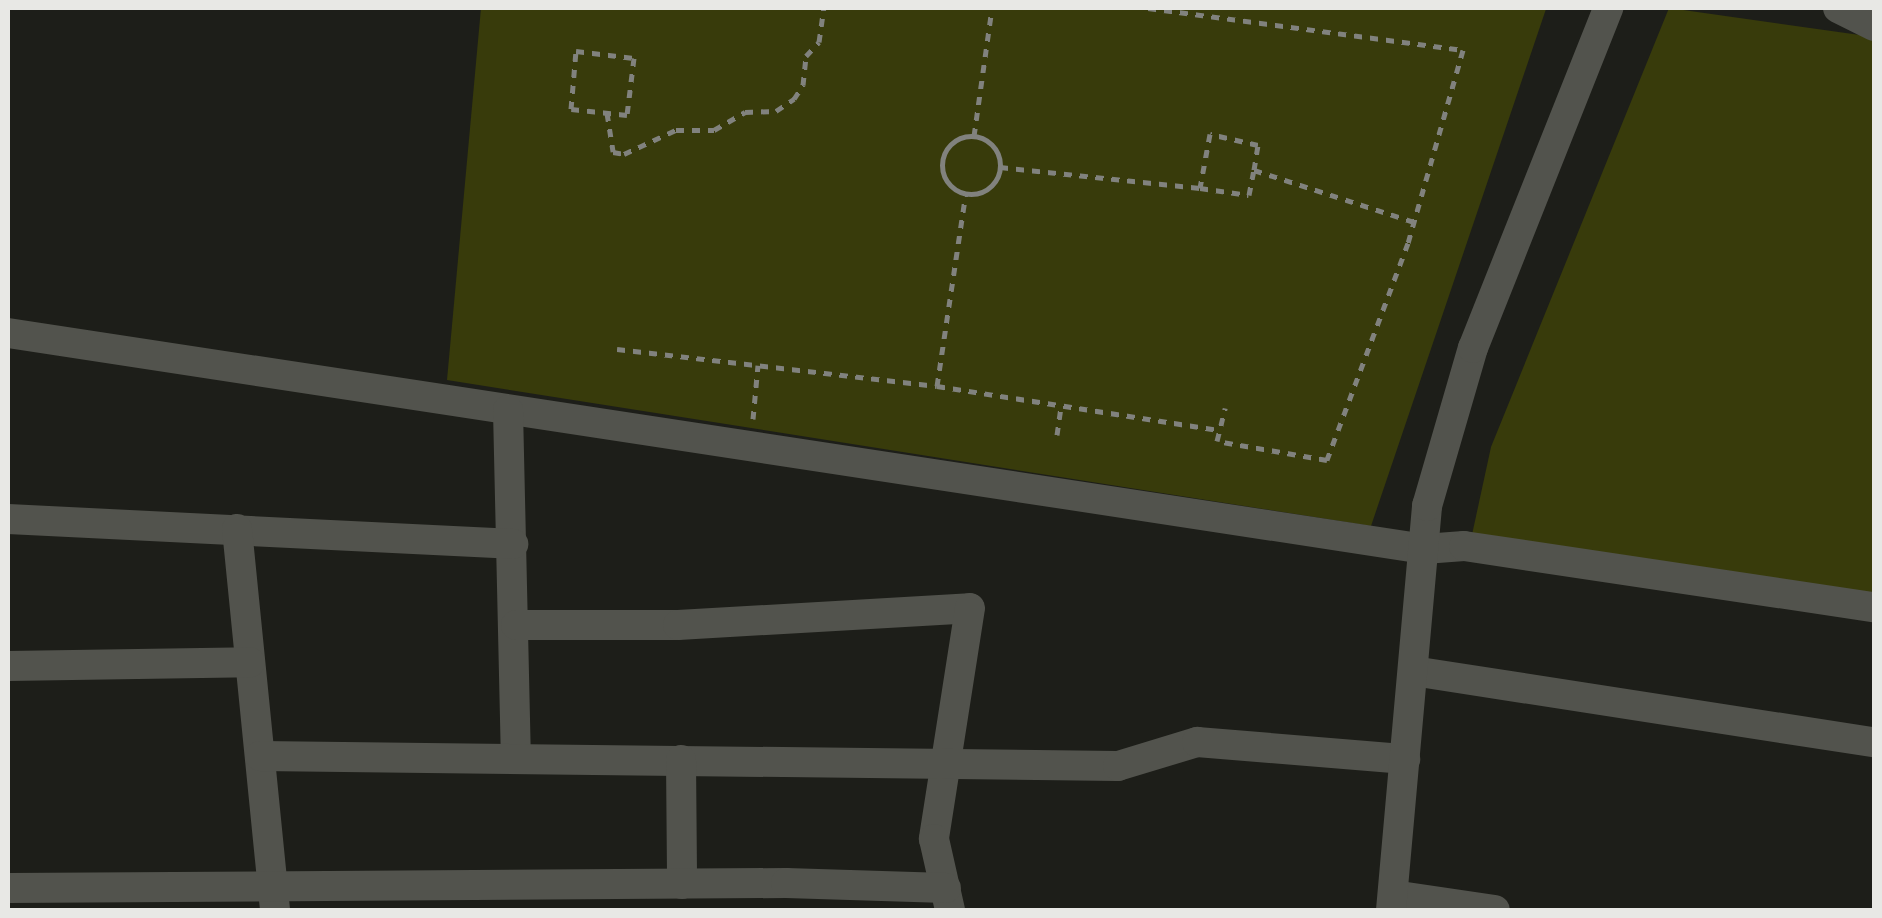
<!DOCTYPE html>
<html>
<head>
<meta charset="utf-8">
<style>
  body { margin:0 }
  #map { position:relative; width:1882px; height:918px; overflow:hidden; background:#1d1e19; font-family:"Alegreya Sans",sans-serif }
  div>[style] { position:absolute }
  .green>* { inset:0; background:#383b0b }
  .path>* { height:5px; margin-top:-2.5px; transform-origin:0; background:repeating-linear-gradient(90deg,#81827e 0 8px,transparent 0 16px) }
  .path>.ring { margin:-2.5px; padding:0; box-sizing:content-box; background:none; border:5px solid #81827e; border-radius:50% }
  .minor>* { height:30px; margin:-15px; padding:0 15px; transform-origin:15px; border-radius:15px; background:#52534d }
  span { translate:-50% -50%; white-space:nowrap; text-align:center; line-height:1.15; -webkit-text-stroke:8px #1d1e19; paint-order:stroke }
  .frame { position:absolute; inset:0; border:10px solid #e8e8e5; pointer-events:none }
</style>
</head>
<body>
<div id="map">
  <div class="green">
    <div style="clip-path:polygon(481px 8px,1539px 8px,1546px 9px,1371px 526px,447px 380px)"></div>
    <div style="clip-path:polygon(1669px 8px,1874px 37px,1874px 612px,1470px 544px,1491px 447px)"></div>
  </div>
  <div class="path">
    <div style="left:1148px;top:8px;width:318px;rotate:7.6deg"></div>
    <div style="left:1463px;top:50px;width:201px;rotate:105.9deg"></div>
    <div style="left:1408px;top:243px;width:232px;rotate:110.5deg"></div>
    <div style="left:1327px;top:460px;width:112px;rotate:-170.2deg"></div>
    <div style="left:1217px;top:441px;width:34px;rotate:-76deg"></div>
    <div style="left:576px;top:51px;width:58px;rotate:6.9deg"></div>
    <div style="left:634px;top:58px;width:57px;rotate:97deg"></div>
    <div style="left:627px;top:115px;width:56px;rotate:-173.9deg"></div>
    <div style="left:571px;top:109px;width:58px;rotate:-85.1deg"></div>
    <div style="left:607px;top:113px;width:39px;rotate:81deg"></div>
    <div style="left:613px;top:152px;width:11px;rotate:10deg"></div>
    <div style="left:624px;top:154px;width:57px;rotate:-24.8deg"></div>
    <div style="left:676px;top:130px;width:38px"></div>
    <div style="left:714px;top:130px;width:36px;rotate:-30deg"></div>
    <div style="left:745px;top:112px;width:31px;rotate:-2deg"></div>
    <div style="left:776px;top:111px;width:22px;rotate:-34deg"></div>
    <div style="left:794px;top:99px;width:17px;rotate:-57deg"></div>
    <div style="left:803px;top:85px;width:29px;rotate:-84deg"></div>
    <div style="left:806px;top:56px;width:19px;rotate:-47deg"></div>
    <div style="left:819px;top:42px;width:34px;rotate:-82deg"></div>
    <div style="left:974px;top:136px;width:129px;rotate:-82deg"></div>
    <div class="ring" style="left:942px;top:136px;width:53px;height:53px"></div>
    <div style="left:1000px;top:167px;width:201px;rotate:6deg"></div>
    <div style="left:1254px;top:170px;width:25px;rotate:-81deg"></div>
    <div style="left:1258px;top:145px;width:49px;rotate:-167.1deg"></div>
    <div style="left:1210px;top:134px;width:55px;rotate:100.5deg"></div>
    <div style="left:1200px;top:188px;width:49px;rotate:8.1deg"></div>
    <div style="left:1249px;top:195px;width:25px;rotate:-79deg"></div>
    <div style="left:1254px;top:170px;width:168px;rotate:18deg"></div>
    <div style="left:617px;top:349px;width:322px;rotate:6.6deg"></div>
    <div style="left:937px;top:386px;width:285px;rotate:8.9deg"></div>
    <div style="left:937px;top:386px;width:195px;rotate:-81.5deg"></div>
    <div style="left:753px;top:419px;width:54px;rotate:-84.7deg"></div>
    <div style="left:1057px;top:435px;width:30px;rotate:-82deg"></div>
  </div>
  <div class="minor">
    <div style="left:1838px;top:8px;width:40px;rotate:26.6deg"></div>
    <div style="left:8px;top:333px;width:1432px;rotate:8.67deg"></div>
    <div style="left:1424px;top:549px;width:40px;rotate:-4.3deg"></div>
    <div style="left:1464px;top:546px;width:415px;rotate:8.5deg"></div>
    <div style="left:508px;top:410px;width:349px;rotate:88.7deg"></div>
    <div style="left:8px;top:519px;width:506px;rotate:2.83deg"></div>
    <div style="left:237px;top:529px;width:383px;rotate:84.3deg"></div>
    <div style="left:516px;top:625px;width:162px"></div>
    <div style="left:678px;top:625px;width:292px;rotate:-3.3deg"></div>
    <div style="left:970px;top:608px;width:234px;rotate:98.9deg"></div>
    <div style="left:934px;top:839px;width:73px;rotate:77.3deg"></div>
    <div style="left:8px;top:666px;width:242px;rotate:-0.9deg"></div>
    <div style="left:1413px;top:671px;width:466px;rotate:8.8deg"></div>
    <div style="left:260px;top:756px;width:858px;rotate:0.67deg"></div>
    <div style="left:1118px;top:766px;width:83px;rotate:-16.9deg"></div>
    <div style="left:1197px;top:742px;width:209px;rotate:4.7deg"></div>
    <div style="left:681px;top:760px;width:124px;rotate:89.5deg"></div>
    <div style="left:8px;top:888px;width:778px;rotate:-0.37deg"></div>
    <div style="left:786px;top:883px;width:160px;rotate:1.8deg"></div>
    <div style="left:1393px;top:895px;width:103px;rotate:8.4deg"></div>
    <div style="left:1391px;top:910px;width:406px;rotate:-84.9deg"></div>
    <div style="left:1427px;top:506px;width:165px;rotate:-73.8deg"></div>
    <div style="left:1473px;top:348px;width:366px;rotate:-68.3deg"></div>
  </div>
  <div class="frame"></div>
</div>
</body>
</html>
